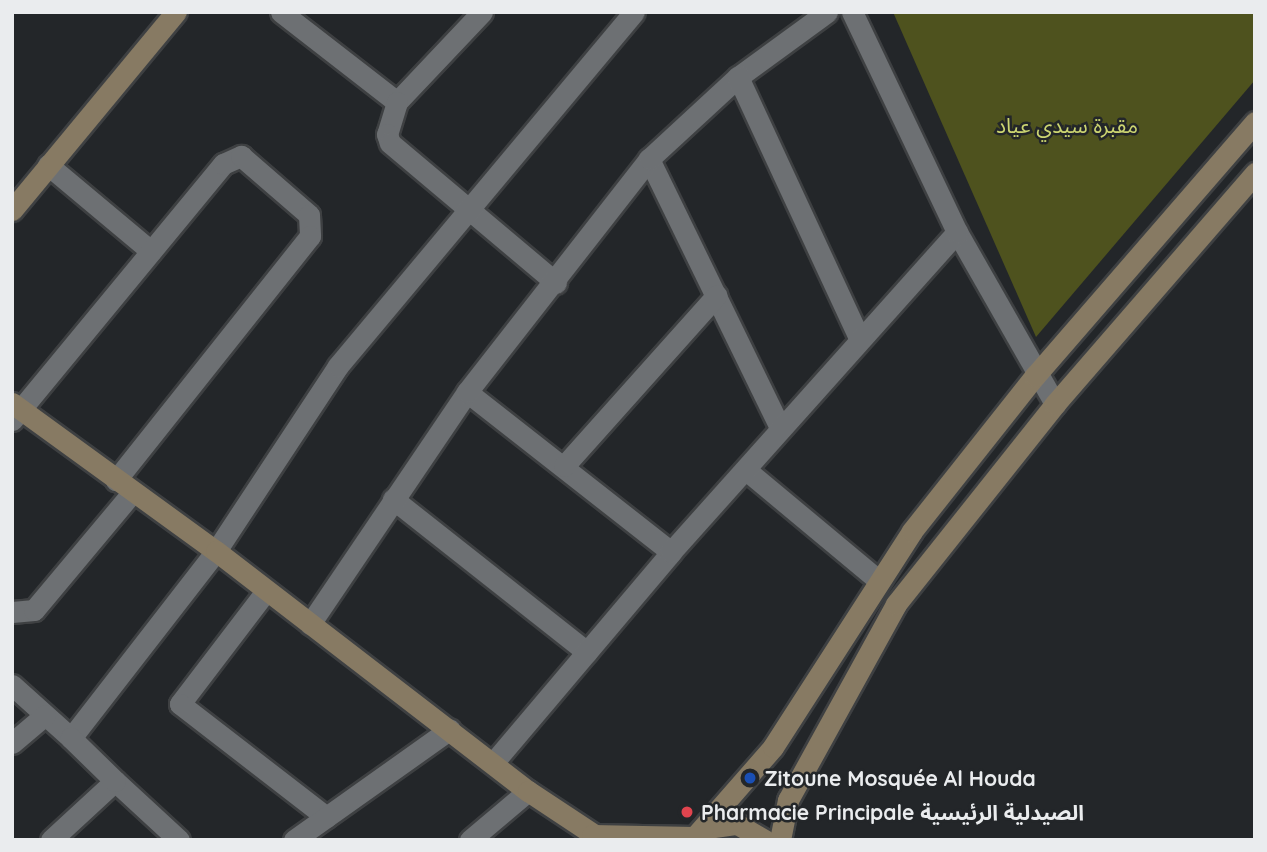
<!DOCTYPE html>
<html>
<head>
<meta charset="utf-8">
<style>
  body { margin:0 }
  #map { position:relative; width:1267px; height:852px; overflow:hidden; background:#232629; font-family:Quicksand,"Noto Sans Arabic",sans-serif }
  div>[style] { position:absolute }
  .green>* { inset:0; background:#4e521e }
  .roads { filter:drop-shadow(2px 0 #3e4042) drop-shadow(-2px 0 #3e4042) drop-shadow(0 2px #3e4042) drop-shadow(0 -2px #3e4042) }
  .street>* { height:21px; margin:-10.5px; padding:0 10.5px; transform-origin:10.5px; border-radius:10.5px; background:#6d7073 }
  .secondary>* { height:21px; margin:-10.5px; padding:0 10.5px; transform-origin:10.5px; border-radius:10.5px; background:#877a63 }
  .dots>* { width:19px; height:19px; translate:-50% -50%; box-sizing:border-box; border:4px solid #232629; border-radius:50% }
  span { translate:-50% -50%; white-space:nowrap; text-align:center; line-height:1.15; -webkit-text-stroke:5px #232629; paint-order:stroke }
  .park-label { font-size:21px; color:#ccd571 }
  .poi-label { font-size:21px; color:#eaecee; font-weight:700 }
  .left { translate:0 -50%; text-align:left }
  .frame { position:absolute; inset:0; border:14px solid #eaecee; pointer-events:none }
</style>
</head>
<body>
<div id="map">
  <div class="green">
    <div style="clip-path:polygon(893px 12px,1255px 12px,1255px 80px,1036px 337px)"></div>
  </div>
  <div class="roads">
    <div class="street">
      <div style="left:281px;top:12px;width:147px;rotate:37.8deg"></div>
      <div style="left:482px;top:12px;width:124px;rotate:133.4deg"></div>
      <div style="left:397px;top:102px;width:34px;rotate:107deg"></div>
      <div style="left:387px;top:134px;width:9px;rotate:72deg"></div>
      <div style="left:390px;top:143px;width:217px;rotate:40.1deg"></div>
      <div style="left:738px;top:77px;width:110px;rotate:-36.1deg"></div>
      <div style="left:649px;top:159px;width:299px;rotate:64deg"></div>
      <div style="left:48px;top:165px;width:134px;rotate:39.9deg"></div>
      <div style="left:957px;top:232px;width:198px;rotate:60.3deg"></div>
      <div style="left:467px;top:392px;width:259px;rotate:38.1deg"></div>
      <div style="left:12px;top:420px;width:332px;rotate:-50.5deg"></div>
      <div style="left:223px;top:164px;width:20px;rotate:-24deg"></div>
      <div style="left:241px;top:156px;width:90px;rotate:40.9deg"></div>
      <div style="left:309px;top:215px;width:21px;rotate:87deg"></div>
      <div style="left:310px;top:236px;width:312px;rotate:128.5deg"></div>
      <div style="left:564px;top:466px;width:229px;rotate:-48.2deg"></div>
      <div style="left:746px;top:470px;width:170px;rotate:39.8deg"></div>
      <div style="left:393px;top:499px;width:247px;rotate:38.3deg"></div>
      <div style="left:266px;top:591px;width:142px;rotate:127.3deg"></div>
      <div style="left:180px;top:704px;width:185px;rotate:37.7deg"></div>
      <div style="left:12px;top:612px;width:22px;rotate:-5deg"></div>
      <div style="left:34px;top:610px;width:153px;rotate:-50.1deg"></div>
      <div style="left:310px;top:624px;width:280px;rotate:-55.9deg"></div>
      <div style="left:467px;top:392px;width:296px;rotate:-52deg"></div>
      <div style="left:649px;top:159px;width:121px;rotate:-42.7deg"></div>
      <div style="left:738px;top:77px;width:288px;rotate:65.1deg"></div>
      <div style="left:12px;top:685px;width:79px;rotate:41.9deg"></div>
      <div style="left:71px;top:738px;width:237px;rotate:-52.2deg"></div>
      <div style="left:216px;top:551px;width:222px;rotate:-56.6deg"></div>
      <div style="left:338px;top:366px;width:461px;rotate:-50.1deg"></div>
      <div style="left:12px;top:743px;width:43px;rotate:-40.3deg"></div>
      <div style="left:493px;top:763px;width:276px;rotate:-49.8deg"></div>
      <div style="left:671px;top:552px;width:429px;rotate:-48.2deg"></div>
      <div style="left:957px;top:232px;width:244px;rotate:-115.5deg"></div>
      <div style="left:115px;top:781px;width:87px;rotate:42.7deg"></div>
      <div style="left:51px;top:840px;width:87px;rotate:-42.7deg"></div>
      <div style="left:115px;top:781px;width:62px;rotate:-135.7deg"></div>
      <div style="left:294px;top:840px;width:191px;rotate:-35.4deg"></div>
      <div style="left:470px;top:840px;width:76px;rotate:-40.2deg"></div>
    </div>
    <div class="secondary">
      <div style="left:12px;top:210px;width:257px;rotate:-50.4deg"></div>
      <div style="left:12px;top:403px;width:252px;rotate:36deg"></div>
      <div style="left:216px;top:551px;width:394px;rotate:37.6deg"></div>
      <div style="left:528px;top:791px;width:89px;rotate:33.5deg"></div>
      <div style="left:707px;top:828px;width:30px;rotate:-8deg"></div>
      <div style="left:737px;top:824px;width:32px;rotate:30deg"></div>
      <div style="left:592px;top:835px;width:102px;rotate:1.1deg"></div>
      <div style="left:692px;top:840px;width:123px;rotate:-48.9deg"></div>
      <div style="left:773px;top:747px;width:257px;rotate:-57.2deg"></div>
      <div style="left:912px;top:531px;width:198px;rotate:-51.6deg"></div>
      <div style="left:1035px;top:376px;width:336px;rotate:-49.1deg"></div>
      <div style="left:780px;top:840px;width:41px;rotate:-78.7deg"></div>
      <div style="left:788px;top:800px;width:224px;rotate:-61.1deg"></div>
      <div style="left:896px;top:604px;width:256px;rotate:-51.5deg"></div>
      <div style="left:1055px;top:404px;width:306px;rotate:-49.1deg"></div>
    </div>
  </div>
  <div class="dots">
    <div style="left:750px;top:778px;background:#1a4fb4"></div>
    <div style="left:687px;top:812px;background:#e0444e"></div>
  </div>
  <div class="park-label">
    <span style="left:1067px;top:125px">مقبرة سيدي عياد</span>
  </div>
  <div class="poi-label">
    <span class="left" style="left:764px;top:778px">Zitoune Mosquée Al Houda</span>
    <span class="left" style="left:701px;top:812px">Pharmacie Principale الصيدلية الرئيسية</span>
  </div>
  <div class="frame"></div>
</div>
</body>
</html>
